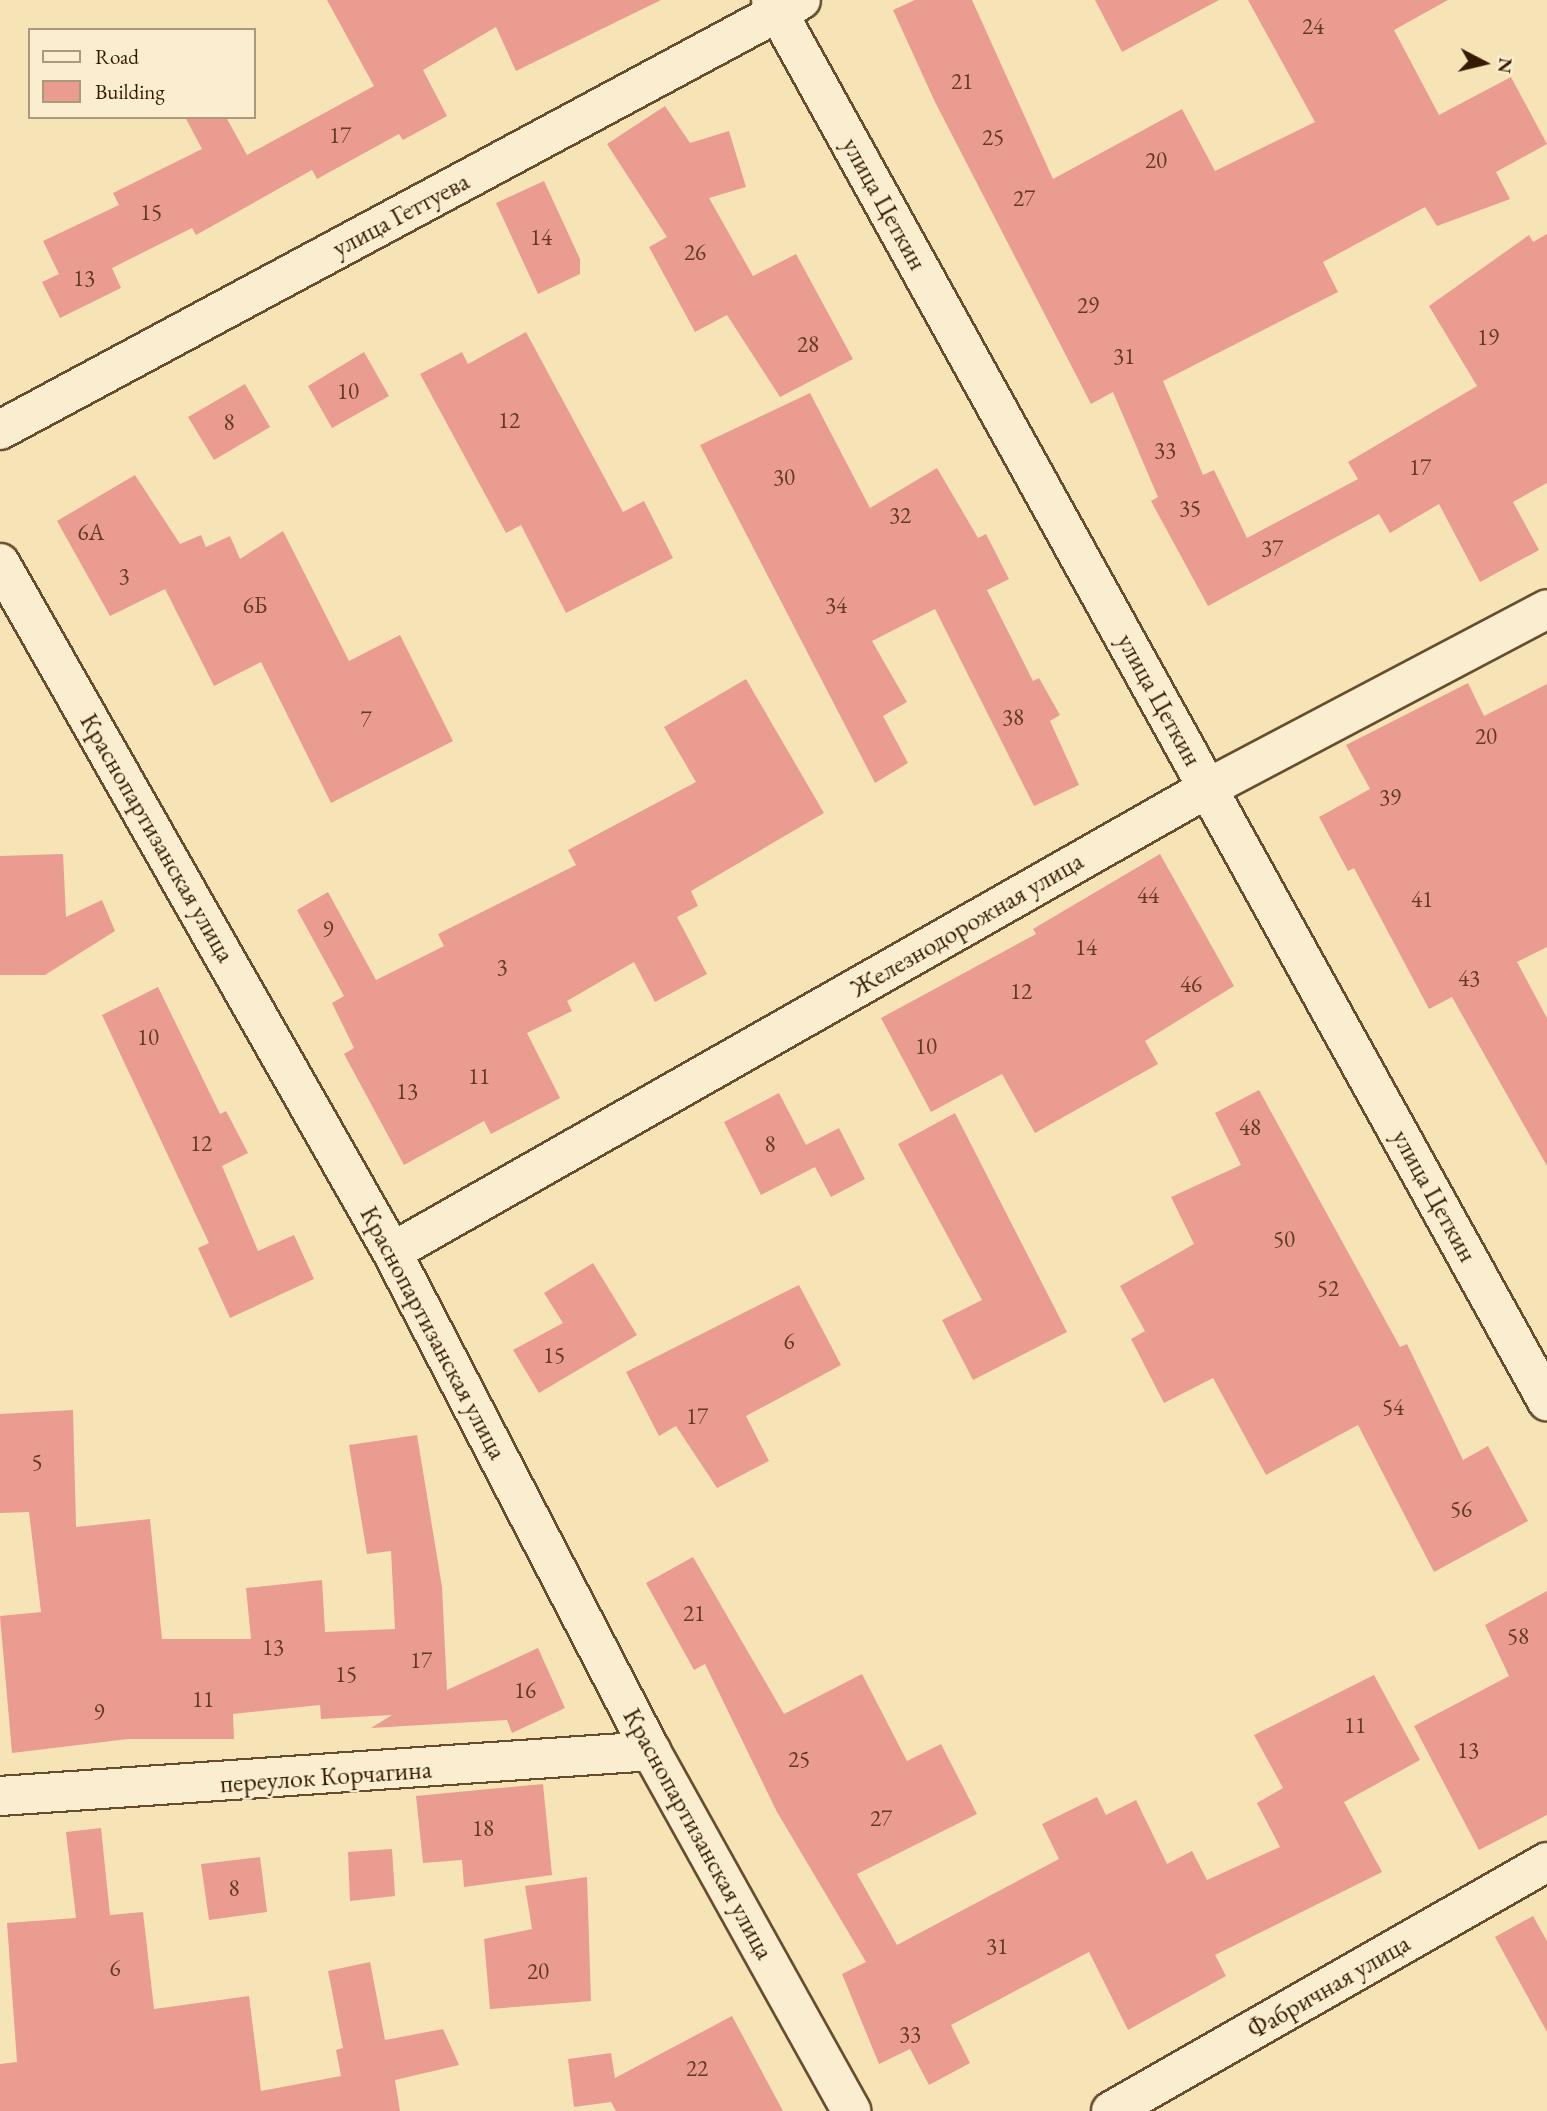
<!DOCTYPE html>
<html>
<head>
<meta charset="utf-8">
<style>
  body { margin:0 }
  #map { position:relative; width:1547px; height:2111px; overflow:hidden; background:#f7e4b6; font-family:"EB Garamond",serif }
  div>[style] { position:absolute }
  .building>* { inset:0; background:#ea9c91 }
  .roads { filter:drop-shadow(2px 0 #664d2e) drop-shadow(-2px 0 #664d2e) drop-shadow(0 2px #664d2e) drop-shadow(0 -2px #664d2e) }
  .minor>* { height:38px; margin:-19px; padding:0 19px; transform-origin:19px; border-radius:19px; background:#faedd0 }
  span { translate:-50% -50%; white-space:nowrap; text-align:center; line-height:1.15; -webkit-text-stroke:5px #faedd0; paint-order:stroke }
  .number-label { font-size:23px; color:#633b24 }
  .number-label span { -webkit-text-stroke-width:0 }
  .street-label { font-size:26px; color:#361b00 }
  .legend { position:absolute; left:28px; top:28px; width:228px; height:91px; box-sizing:border-box; background:#faedd0; border:2px solid #ac997d; margin:0; padding:9px 12px; list-style:none; font-size:21px; color:#361b00 }
  .legend li { display:flex; align-items:center; gap:14px; height:35px }
  .legend b { width:35px; border:2px solid #ac997d }
  .north { position:absolute; left:1449px; top:28px; width:70px; height:70px; -webkit-text-stroke:5px #faedd0; paint-order:stroke; rotate:97deg; font-size:19px; font-weight:700; line-height:28px; text-align:center; color:#361b00 }
  .north::after { content:''; display:block; margin:auto; width:24px; height:32px; background:#361b00; clip-path:polygon(50% 0,100% 100%,50% 72%,0 100%) }
</style>
</head>
<body>
<div id="map">
  <div class="building">
    <div style="clip-path:polygon(327px 0,661px 0,516px 71px,496px 27px,423px 70px,447px 116px,403px 140px,399px 134px,317px 179px,312px 170px,196px 235px,192px 228px,112px 268px,121px 288px,60px 318px,42px 282px,59px 274px,43px 241px,119px 205px,113px 193px,202px 149px,185px 117px,226px 117px,247px 155px,374px 86px)"></div>
    <div style="clip-path:polygon(915px 0,972px 0,1053px 179px,1182px 109px,1215px 171px,1315px 122px,1248px 0,1448px 0,1394px 30px,1439px 115px,1511px 77px,1547px 144px,1496px 172px,1510px 199px,1437px 226px,1425px 207px,1323px 262px,1338px 292px,1163px 381px,1203px 475px,1214px 470px,1247px 538px,1358px 479px,1348px 462px,1477px 386px,1429px 306px,1529px 235px,1533px 242px,1547px 234px,1547px 483px,1513px 502px,1539px 550px,1480px 582px,1439px 504px,1390px 533px,1379px 514px,1208px 606px,1151px 501px,1158px 497px,1113px 392px,1091px 404px,935px 102px,893px 10px)"></div>
    <div style="clip-path:polygon(1095px 0,1219px 0,1122px 52px)"></div>
    <div style="clip-path:polygon(665px 106px,690px 143px,729px 131px,746px 187px,709px 198px,753px 276px,796px 254px,853px 359px,780px 397px,727px 315px,695px 332px,649px 247px,667px 237px,607px 144px)"></div>
    <div style="clip-path:polygon(544px 181px,580px 259px,580px 274px,538px 294px,496px 203px)"></div>
    <div style="clip-path:polygon(526px 332px,623px 512px,644px 501px,673px 558px,566px 613px,521px 525px,506px 533px,420px 374px,462px 352px,468px 364px)"></div>
    <div style="clip-path:polygon(364px 352px,389px 396px,332px 428px,308px 386px)"></div>
    <div style="clip-path:polygon(245px 384px,270px 427px,214px 460px,188px 417px)"></div>
    <div style="clip-path:polygon(810px 393px,870px 508px,937px 468px,978px 538px,986px 534px,1009px 579px,987px 590px,1033px 681px,1039px 678px,1060px 715px,1050px 721px,1079px 785px,1034px 806px,935px 609px,872px 641px,907px 702px,883px 716px,908px 763px,875px 783px,700px 445px)"></div>
    <div style="clip-path:polygon(135px 475px,180px 544px,201px 535px,206px 547px,230px 536px,240px 559px,283px 531px,349px 661px,400px 635px,453px 741px,331px 803px,261px 662px,214px 686px,165px 589px,110px 616px,57px 521px)"></div>
    <div style="clip-path:polygon(746px 679px,824px 813px,691px 891px,698px 906px,677px 917px,707px 974px,655px 1002px,634px 962px,567px 1001px,572px 1011px,527px 1033px,560px 1098px,491px 1134px,484px 1121px,404px 1165px,344px 1054px,354px 1048px,332px 1003px,344px 996px,297px 910px,328px 892px,376px 980px,444px 946px,438px 934px,576px 865px,568px 850px,696px 782px,664px 727px)"></div>
    <div style="clip-path:polygon(1468px 683px,1484px 716px,1547px 684px,1547px 947px,1517px 962px,1547px 1018px,1547px 1166px,1452px 997px,1429px 1009px,1354px 868px,1348px 871px,1319px 817px,1370px 789px,1346px 745px)"></div>
    <div style="clip-path:polygon(63px 854px,66px 917px,102px 900px,115px 931px,45px 975px,0 975px,0 856px)"></div>
    <div style="clip-path:polygon(1160px 854px,1234px 986px,1145px 1041px,1158px 1064px,1035px 1133px,1002px 1074px,931px 1112px,881px 1018px,1036px 934px,1033px 929px)"></div>
    <div style="clip-path:polygon(158px 987px,220px 1114px,226px 1111px,248px 1153px,222px 1166px,258px 1251px,294px 1235px,314px 1279px,230px 1318px,198px 1248px,209px 1243px,102px 1015px)"></div>
    <div style="clip-path:polygon(1259px 1090px,1400px 1347px,1407px 1344px,1463px 1460px,1488px 1446px,1528px 1521px,1434px 1572px,1358px 1425px,1266px 1475px,1213px 1378px,1164px 1403px,1131px 1339px,1145px 1331px,1120px 1286px,1194px 1244px,1171px 1197px,1241px 1165px,1215px 1113px)"></div>
    <div style="clip-path:polygon(779px 1093px,806px 1145px,839px 1128px,865px 1179px,831px 1197px,815px 1167px,761px 1195px,724px 1122px)"></div>
    <div style="clip-path:polygon(955px 1113px,1067px 1332px,973px 1380px,942px 1320px,982px 1300px,898px 1144px)"></div>
    <div style="clip-path:polygon(593px 1263px,637px 1335px,539px 1393px,513px 1350px,563px 1323px,544px 1293px)"></div>
    <div style="clip-path:polygon(799px 1285px,841px 1365px,746px 1416px,769px 1461px,717px 1488px,676px 1426px,659px 1436px,626px 1372px)"></div>
    <div style="clip-path:polygon(73px 1410px,76px 1527px,150px 1519px,162px 1639px,251px 1639px,246px 1588px,322px 1580px,325px 1632px,395px 1629px,391px 1551px,367px 1554px,349px 1445px,417px 1435px,442px 1587px,447px 1690px,538px 1648px,565px 1708px,512px 1733px,507px 1720px,371px 1728px,392px 1715px,321px 1719px,320px 1705px,233px 1714px,234px 1739px,128px 1739px,12px 1753px,0 1616px,41px 1612px,29px 1512px,0 1513px,0 1414px)"></div>
    <div style="clip-path:polygon(693px 1557px,784px 1714px,862px 1674px,907px 1761px,941px 1744px,977px 1814px,857px 1874px,897px 1945px,1059px 1859px,1042px 1824px,1097px 1797px,1106px 1815px,1136px 1800px,1167px 1864px,1192px 1851px,1207px 1880px,1280px 1847px,1257px 1803px,1283px 1788px,1254px 1735px,1374px 1675px,1420px 1760px,1344px 1802px,1382px 1872px,1215px 1955px,1226px 1976px,1128px 2030px,1089px 1952px,951px 2025px,970px 2063px,929px 2085px,910px 2049px,879px 2064px,842px 1974px,866px 1962px,777px 1812px,705px 1664px,694px 1670px,646px 1583px)"></div>
    <div style="clip-path:polygon(1547px 1591px,1547px 1815px,1479px 1850px,1414px 1726px,1509px 1676px,1485px 1625px)"></div>
    <div style="clip-path:polygon(543px 1784px,552px 1875px,464px 1887px,462px 1860px,423px 1863px,416px 1796px)"></div>
    <div style="clip-path:polygon(101px 1828px,110px 1915px,143px 1912px,154px 2009px,249px 1996px,261px 2091px,341px 2076px,336px 2050px,343px 2048px,328px 1971px,370px 1962px,385px 2040px,443px 2029px,459px 2065px,395px 2080px,400px 2111px,0 2111px,0 2064px,17px 2062px,7px 1923px,76px 1918px,66px 1832px)"></div>
    <div style="clip-path:polygon(392px 1849px,395px 1896px,350px 1901px,348px 1852px)"></div>
    <div style="clip-path:polygon(260px 1857px,267px 1912px,209px 1920px,201px 1864px)"></div>
    <div style="clip-path:polygon(587px 1877px,591px 2001px,490px 2009px,484px 1939px,532px 1929px,525px 1886px)"></div>
    <div style="clip-path:polygon(1533px 1916px,1547px 1941px,1547px 2032px,1495px 1937px)"></div>
    <div style="clip-path:polygon(732px 2016px,783px 2111px,616px 2111px,611px 2102px,574px 2107px,568px 2059px,611px 2053px,615px 2078px)"></div>
  </div>
  <div class="roads">
    <div class="minor">
      <div style="left:771px;top:0;width:1602px;rotate:61.02deg"></div>
      <div style="left:0;top:430px;width:909px;rotate:-28.23deg"></div>
      <div style="left:0;top:563px;width:793px;rotate:60.36deg"></div>
      <div style="left:392px;top:1252px;width:562px;rotate:62.57deg"></div>
      <div style="left:651px;top:1751px;width:412px;rotate:60.9deg"></div>
      <div style="left:392px;top:1252px;width:939px;rotate:-29.62deg"></div>
      <div style="left:1208px;top:788px;width:383px;rotate:-27.8deg"></div>
      <div style="left:0;top:1796px;width:653px;rotate:-3.95deg"></div>
      <div style="left:1111px;top:2111px;width:502px;rotate:-29.73deg"></div>
    </div>
  </div>
  <div class="number-label">
    <span style="left:1313px;top:26px">24</span>
    <span style="left:962px;top:81px">21</span>
    <span style="left:340px;top:135px">17</span>
    <span style="left:993px;top:137px">25</span>
    <span style="left:1156px;top:160px">20</span>
    <span style="left:1024px;top:198px">27</span>
    <span style="left:151px;top:212px">15</span>
    <span style="left:541px;top:237px">14</span>
    <span style="left:695px;top:252px">26</span>
    <span style="left:84px;top:278px">13</span>
    <span style="left:1088px;top:305px">29</span>
    <span style="left:1488px;top:337px">19</span>
    <span style="left:808px;top:344px">28</span>
    <span style="left:1124px;top:356px">31</span>
    <span style="left:348px;top:391px">10</span>
    <span style="left:509px;top:420px">12</span>
    <span style="left:229px;top:422px">8</span>
    <span style="left:1165px;top:450px">33</span>
    <span style="left:1420px;top:467px">17</span>
    <span style="left:784px;top:477px">30</span>
    <span style="left:1190px;top:508px">35</span>
    <span style="left:900px;top:515px">32</span>
    <span style="left:91px;top:532px">6А</span>
    <span style="left:1272px;top:548px">37</span>
    <span style="left:124px;top:576px">3</span>
    <span style="left:255px;top:605px">6Б</span>
    <span style="left:836px;top:605px">34</span>
    <span style="left:1013px;top:717px">38</span>
    <span style="left:366px;top:719px">7</span>
    <span style="left:1486px;top:736px">20</span>
    <span style="left:1390px;top:797px">39</span>
    <span style="left:1148px;top:895px">44</span>
    <span style="left:1422px;top:899px">41</span>
    <span style="left:328px;top:929px">9</span>
    <span style="left:1086px;top:947px">14</span>
    <span style="left:502px;top:967px">3</span>
    <span style="left:1469px;top:978px">43</span>
    <span style="left:1191px;top:984px">46</span>
    <span style="left:1021px;top:991px">12</span>
    <span style="left:148px;top:1037px">10</span>
    <span style="left:926px;top:1046px">10</span>
    <span style="left:479px;top:1076px">11</span>
    <span style="left:407px;top:1091px">13</span>
    <span style="left:1250px;top:1127px">48</span>
    <span style="left:201px;top:1143px">12</span>
    <span style="left:770px;top:1144px">8</span>
    <span style="left:1284px;top:1239px">50</span>
    <span style="left:1328px;top:1288px">52</span>
    <span style="left:789px;top:1341px">6</span>
    <span style="left:554px;top:1355px">15</span>
    <span style="left:1393px;top:1407px">54</span>
    <span style="left:697px;top:1416px">17</span>
    <span style="left:37px;top:1462px">5</span>
    <span style="left:1461px;top:1509px">56</span>
    <span style="left:694px;top:1613px">21</span>
    <span style="left:1518px;top:1636px">58</span>
    <span style="left:273px;top:1647px">13</span>
    <span style="left:421px;top:1660px">17</span>
    <span style="left:346px;top:1674px">15</span>
    <span style="left:525px;top:1690px">16</span>
    <span style="left:203px;top:1699px">11</span>
    <span style="left:99px;top:1712px">9</span>
    <span style="left:1355px;top:1725px">11</span>
    <span style="left:1468px;top:1750px">13</span>
    <span style="left:799px;top:1759px">25</span>
    <span style="left:881px;top:1818px">27</span>
    <span style="left:483px;top:1828px">18</span>
    <span style="left:234px;top:1888px">8</span>
    <span style="left:997px;top:1946px">31</span>
    <span style="left:115px;top:1968px">6</span>
    <span style="left:538px;top:1971px">20</span>
    <span style="left:910px;top:2034px">33</span>
    <span style="left:697px;top:2068px">22</span>
  </div>
  <div class="street-label">
    <span style="left:884px;top:204px;rotate:61deg">улица Цеткин</span>
    <span style="left:401px;top:215px;rotate:-28deg">улица Геттуева</span>
    <span style="left:1159px;top:700px;rotate:61deg">улица Цеткин</span>
    <span style="left:157px;top:838px;rotate:60deg">Краснопартизанская улица</span>
    <span style="left:967px;top:925px;rotate:-30deg">Железнодорожная улица</span>
    <span style="left:1434px;top:1196px;rotate:61deg">улица Цеткин</span>
    <span style="left:433px;top:1333px;rotate:62deg">Краснопартизанская улица</span>
    <span style="left:326px;top:1777px;rotate:-4deg">переулок Корчагина</span>
    <span style="left:698px;top:1834px;rotate:61deg">Краснопартизанская улица</span>
    <span style="left:1329px;top:1987px;rotate:-30deg">Фабричная улица</span>
  </div>
  <ul class="legend">
  <li><b style="height:9px;background:#faedd0"></b>Road</li>
  <li><b style="height:19px;background:#ea9c91"></b>Building</li>
  </ul>
  <div class="north">N</div>
</div>
</body>
</html>
